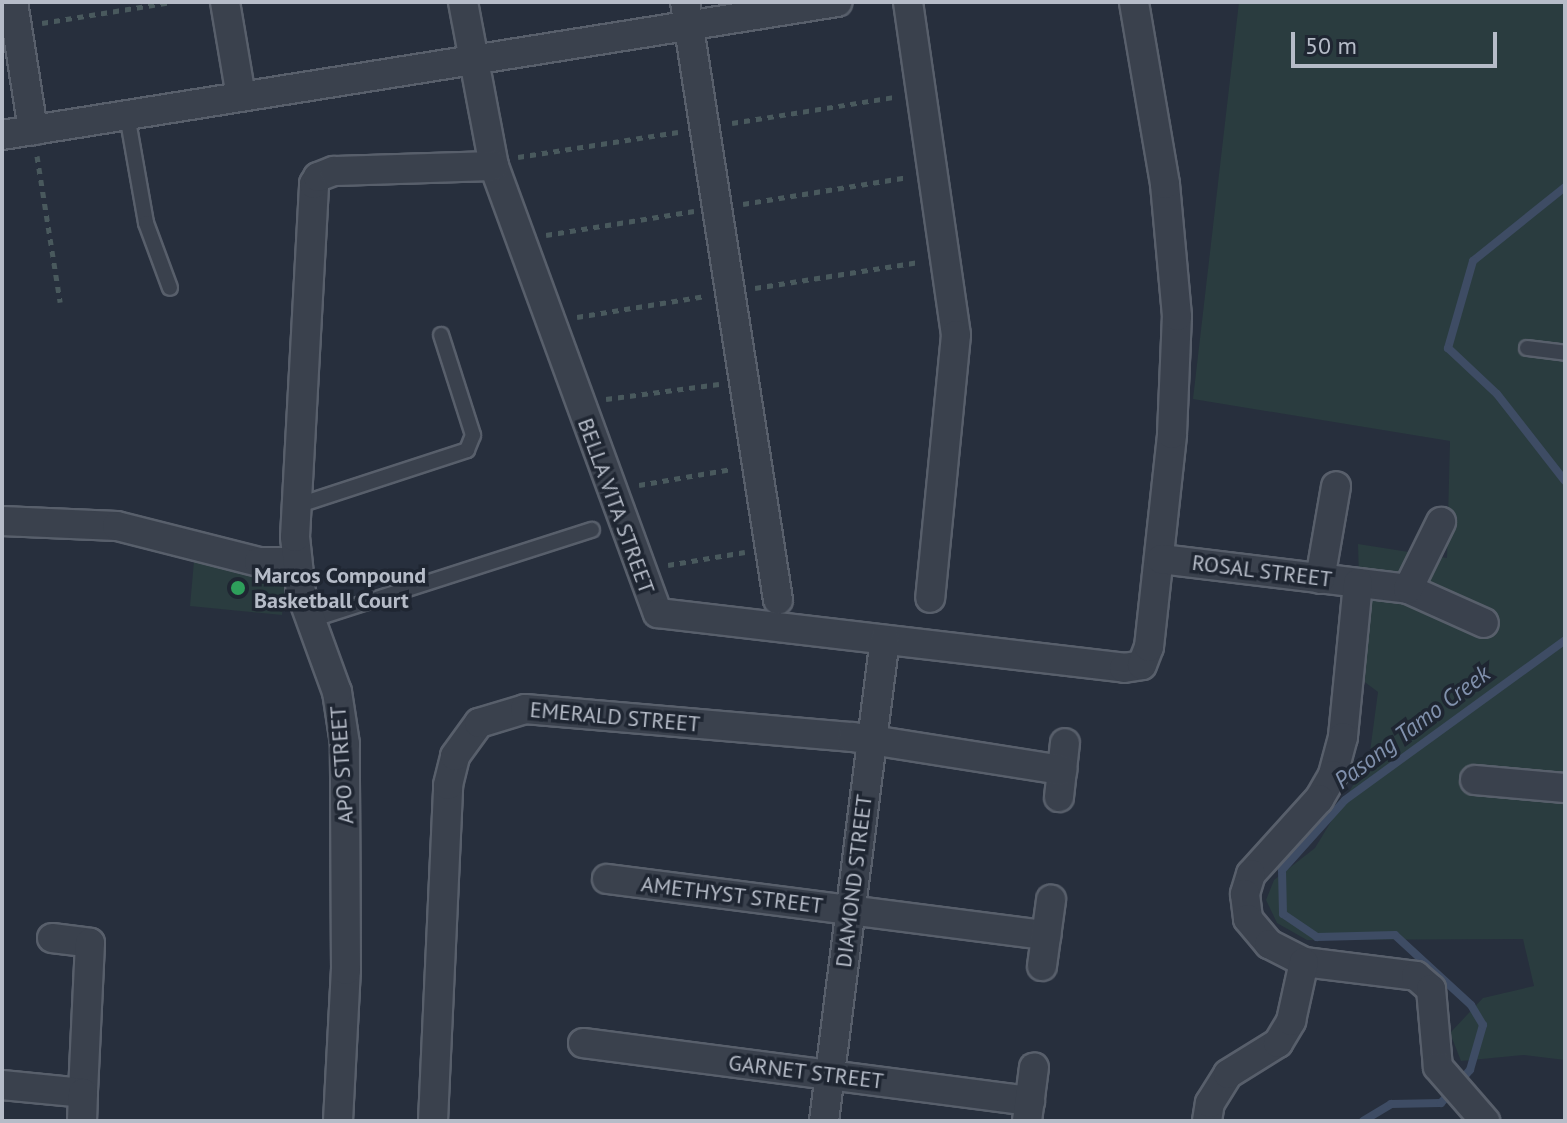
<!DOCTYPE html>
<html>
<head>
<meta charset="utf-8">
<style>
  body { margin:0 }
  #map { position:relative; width:1567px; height:1123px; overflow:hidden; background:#272f3d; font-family:"PT Sans",sans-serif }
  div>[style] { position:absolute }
  .green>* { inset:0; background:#2a3c3f }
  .stream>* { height:8px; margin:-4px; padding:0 4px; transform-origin:4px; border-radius:4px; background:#3e4c64 }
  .path>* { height:5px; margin-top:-2.5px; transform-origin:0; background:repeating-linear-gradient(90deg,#49595d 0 6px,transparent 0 12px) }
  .roads { filter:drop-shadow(2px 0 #585f6b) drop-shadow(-2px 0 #585f6b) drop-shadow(0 2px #585f6b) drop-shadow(0 -2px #585f6b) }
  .lane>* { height:14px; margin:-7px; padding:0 7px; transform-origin:7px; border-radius:7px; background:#3a414d }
  .street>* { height:28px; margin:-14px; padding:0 14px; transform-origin:14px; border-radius:14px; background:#3a414d }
  .dots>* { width:22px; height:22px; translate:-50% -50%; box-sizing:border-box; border:4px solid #1f2632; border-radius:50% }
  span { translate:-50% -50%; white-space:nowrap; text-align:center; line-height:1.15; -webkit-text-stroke:7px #1f2632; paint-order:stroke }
  .street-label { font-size:22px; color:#b6bcc8 }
  .poi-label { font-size:22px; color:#b6bcc8; font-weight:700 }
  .left { translate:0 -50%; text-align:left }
  .water-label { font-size:24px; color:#8191ad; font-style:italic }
  .frame { position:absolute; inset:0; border:4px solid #b6bcc8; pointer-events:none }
  .scale { position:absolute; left:1291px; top:32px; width:206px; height:36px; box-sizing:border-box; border:4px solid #b6bcc8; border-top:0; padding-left:10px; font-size:24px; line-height:28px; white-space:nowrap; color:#b6bcc8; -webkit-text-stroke:6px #1f2632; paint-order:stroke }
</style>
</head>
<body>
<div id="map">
  <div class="green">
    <div style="clip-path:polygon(1239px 2px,1565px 2px,1565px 1060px,1523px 1055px,1461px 1061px,1450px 1033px,1483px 998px,1534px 986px,1523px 939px,1307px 940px,1277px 923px,1266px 900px,1274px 880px,1315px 848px,1369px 759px,1378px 692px,1362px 680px,1358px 544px,1447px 558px,1450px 441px,1193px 399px)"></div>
    <div style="clip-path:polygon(194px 561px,286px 569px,282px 615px,190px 606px)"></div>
  </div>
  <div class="stream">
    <div style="left:1565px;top:187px;width:118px;rotate:141.2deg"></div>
    <div style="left:1473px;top:261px;width:91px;rotate:106deg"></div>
    <div style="left:1448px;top:348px;width:67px;rotate:43.2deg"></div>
    <div style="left:1497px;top:394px;width:110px;rotate:52deg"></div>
    <div style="left:1363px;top:1121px;width:33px;rotate:-31deg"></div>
    <div style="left:1391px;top:1104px;width:50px;rotate:-1.1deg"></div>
    <div style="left:1441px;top:1103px;width:44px;rotate:-48.7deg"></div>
    <div style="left:1470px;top:1070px;width:47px;rotate:-73.9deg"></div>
    <div style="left:1483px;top:1025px;width:23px;rotate:-121deg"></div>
    <div style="left:1471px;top:1005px;width:103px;rotate:-137.4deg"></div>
    <div style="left:1395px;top:935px;width:78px;rotate:178.5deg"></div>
    <div style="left:1317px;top:937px;width:41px;rotate:-145.9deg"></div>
    <div style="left:1283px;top:914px;width:44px;rotate:-91.3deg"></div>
    <div style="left:1282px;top:870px;width:94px;rotate:-48deg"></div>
    <div style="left:1345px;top:800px;width:272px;rotate:-36deg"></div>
  </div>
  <div class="path">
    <div style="left:42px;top:23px;width:131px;rotate:-9.2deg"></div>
    <div style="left:732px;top:123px;width:165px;rotate:-9.1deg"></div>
    <div style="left:37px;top:156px;width:148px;rotate:81deg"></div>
    <div style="left:518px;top:157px;width:162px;rotate:-8.9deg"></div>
    <div style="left:743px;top:204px;width:166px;rotate:-9.3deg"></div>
    <div style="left:546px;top:235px;width:150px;rotate:-9.2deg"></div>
    <div style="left:755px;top:288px;width:166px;rotate:-9deg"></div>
    <div style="left:577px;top:317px;width:130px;rotate:-9.3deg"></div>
    <div style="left:606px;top:399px;width:114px;rotate:-7.6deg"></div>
    <div style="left:639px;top:485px;width:94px;rotate:-9.8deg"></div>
    <div style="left:668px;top:565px;width:78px;rotate:-9.6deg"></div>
  </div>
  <div class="roads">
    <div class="lane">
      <div style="left:127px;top:115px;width:110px;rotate:80deg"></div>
      <div style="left:146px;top:223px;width:69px;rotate:69.7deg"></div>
      <div style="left:1527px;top:348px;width:38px;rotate:7deg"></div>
      <div style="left:296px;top:506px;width:180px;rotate:-18.1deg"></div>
      <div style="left:467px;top:450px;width:16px;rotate:-68deg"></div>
      <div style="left:473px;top:435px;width:105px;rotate:-107.7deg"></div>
      <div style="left:311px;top:620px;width:295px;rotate:-17.8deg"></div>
    </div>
    <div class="street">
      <div style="left:13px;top:2px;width:130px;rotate:81.1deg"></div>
      <div style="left:225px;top:2px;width:96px;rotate:80.4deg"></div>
      <div style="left:463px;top:2px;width:167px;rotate:79.3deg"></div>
      <div style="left:494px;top:166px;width:476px;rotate:69.9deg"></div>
      <div style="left:658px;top:613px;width:469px;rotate:6.7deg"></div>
      <div style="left:1124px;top:668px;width:18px;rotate:-9deg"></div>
      <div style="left:1142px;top:665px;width:19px;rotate:-69deg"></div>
      <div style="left:1149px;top:647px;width:214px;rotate:-83.8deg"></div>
      <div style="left:1172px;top:434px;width:118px;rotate:-87.6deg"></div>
      <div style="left:1177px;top:316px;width:133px;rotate:-95.2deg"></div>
      <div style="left:1165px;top:184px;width:185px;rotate:-99.7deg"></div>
      <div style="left:685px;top:2px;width:605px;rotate:81.16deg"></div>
      <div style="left:908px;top:2px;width:336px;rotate:81.8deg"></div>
      <div style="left:956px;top:335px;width:264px;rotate:95.6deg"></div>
      <div style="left:2px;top:135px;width:846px;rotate:-9.05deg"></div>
      <div style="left:2px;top:521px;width:115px;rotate:2.5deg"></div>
      <div style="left:117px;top:526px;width:146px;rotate:14.2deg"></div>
      <div style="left:259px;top:562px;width:37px"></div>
      <div style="left:1161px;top:559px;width:249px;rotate:6.9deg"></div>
      <div style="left:1408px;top:589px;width:83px;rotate:24.1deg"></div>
      <div style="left:1320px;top:579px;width:94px;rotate:-80.2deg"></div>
      <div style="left:1358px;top:583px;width:155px;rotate:95.6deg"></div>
      <div style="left:1343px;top:737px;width:39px;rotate:105deg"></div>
      <div style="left:1333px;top:775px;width:28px;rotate:120deg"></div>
      <div style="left:1319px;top:799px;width:101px;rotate:132.2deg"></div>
      <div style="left:1251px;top:874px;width:21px;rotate:107deg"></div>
      <div style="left:1245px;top:894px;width:25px;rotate:83deg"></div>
      <div style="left:1248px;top:919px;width:33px;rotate:50deg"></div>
      <div style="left:1269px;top:944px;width:39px;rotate:27deg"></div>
      <div style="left:1304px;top:962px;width:113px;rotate:7.1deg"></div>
      <div style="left:1416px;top:976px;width:20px;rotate:41deg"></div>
      <div style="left:1431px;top:989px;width:78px;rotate:84.9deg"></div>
      <div style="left:1438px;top:1067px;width:72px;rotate:49deg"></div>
      <div style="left:1408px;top:589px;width:75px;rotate:-63.8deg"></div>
      <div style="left:1475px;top:780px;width:90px;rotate:5.1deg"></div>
      <div style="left:1059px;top:797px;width:54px;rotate:-83.7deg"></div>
      <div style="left:607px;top:879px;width:443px;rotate:7.3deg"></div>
      <div style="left:52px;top:938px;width:38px;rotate:7deg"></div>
      <div style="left:90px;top:943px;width:150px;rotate:92.7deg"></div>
      <div style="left:1042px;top:966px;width:67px;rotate:-82.2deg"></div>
      <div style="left:583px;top:1043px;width:451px;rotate:7.4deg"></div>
      <div style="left:2px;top:1085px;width:81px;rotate:5.6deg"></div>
      <div style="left:83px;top:1093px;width:28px;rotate:92deg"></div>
      <div style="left:338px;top:1121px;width:151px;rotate:-87deg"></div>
      <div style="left:346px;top:970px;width:226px;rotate:-90.3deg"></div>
      <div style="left:345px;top:744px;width:53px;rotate:-98.7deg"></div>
      <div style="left:337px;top:692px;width:105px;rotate:-110deg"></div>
      <div style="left:301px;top:593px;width:56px;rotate:-96.1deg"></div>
      <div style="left:295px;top:537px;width:354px;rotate:-86.9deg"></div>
      <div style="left:314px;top:184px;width:8px;rotate:-60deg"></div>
      <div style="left:318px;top:177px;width:17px;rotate:-21deg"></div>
      <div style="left:334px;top:171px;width:160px;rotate:-1.8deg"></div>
      <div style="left:433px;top:1121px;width:336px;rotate:-87.4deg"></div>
      <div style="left:448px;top:785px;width:30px;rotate:-76deg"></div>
      <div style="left:455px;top:756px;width:41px;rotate:-54deg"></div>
      <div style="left:479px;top:723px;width:48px;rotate:-16.9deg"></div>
      <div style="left:525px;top:709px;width:329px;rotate:4.9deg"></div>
      <div style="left:853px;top:737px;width:212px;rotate:9deg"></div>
      <div style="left:824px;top:1121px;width:485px;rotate:-82.8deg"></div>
      <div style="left:1027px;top:1121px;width:54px;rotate:-82.6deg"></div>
      <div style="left:1207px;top:1121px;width:18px;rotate:-81deg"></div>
      <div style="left:1210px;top:1103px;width:34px;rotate:-58deg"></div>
      <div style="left:1228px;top:1074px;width:59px;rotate:-31.8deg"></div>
      <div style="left:1278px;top:1043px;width:26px;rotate:-59deg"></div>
      <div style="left:1291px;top:1021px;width:60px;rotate:-77.6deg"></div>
    </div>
  </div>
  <div class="dots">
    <div style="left:238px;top:588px;background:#2e9e5b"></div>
  </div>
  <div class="street-label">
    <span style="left:616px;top:506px;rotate:70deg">BELLA VITA STREET</span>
    <span style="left:1262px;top:571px;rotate:7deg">ROSAL STREET</span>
    <span style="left:615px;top:717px;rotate:5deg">EMERALD STREET</span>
    <span style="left:342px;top:765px;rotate:-94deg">APO STREET</span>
    <span style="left:854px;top:881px;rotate:-83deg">DIAMOND STREET</span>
    <span style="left:732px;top:895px;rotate:7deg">AMETHYST STREET</span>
    <span style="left:806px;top:1072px;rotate:7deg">GARNET STREET</span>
  </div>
  <div class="poi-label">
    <span class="left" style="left:254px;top:588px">Marcos Compound<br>Basketball Court</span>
  </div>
  <div class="water-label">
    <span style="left:1412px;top:727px;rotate:-37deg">Pasong Tamo Creek</span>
  </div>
  <div class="frame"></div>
  <div class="scale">50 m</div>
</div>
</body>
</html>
